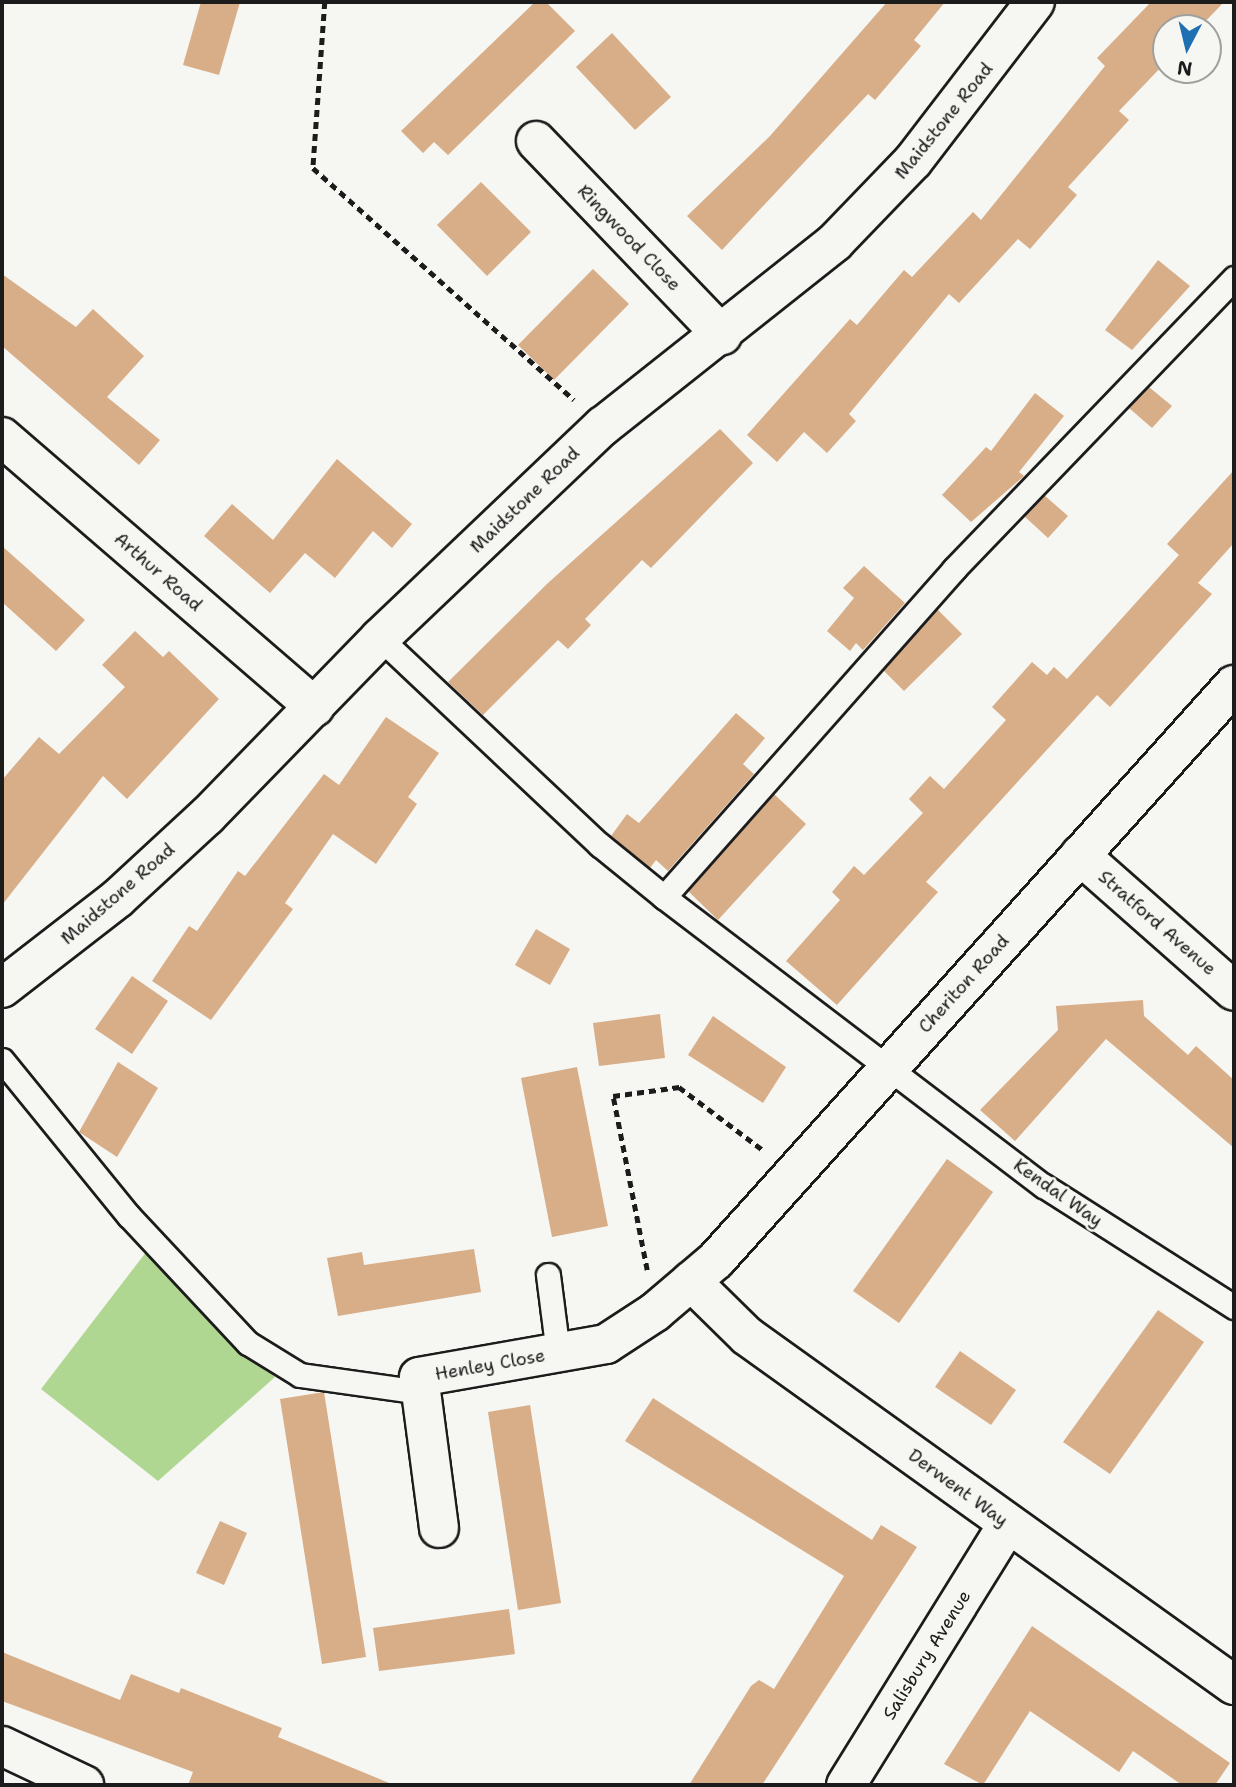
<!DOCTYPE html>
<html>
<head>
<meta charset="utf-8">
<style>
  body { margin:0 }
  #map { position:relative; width:1236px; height:1787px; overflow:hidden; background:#f6f6f2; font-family:"Shantell Sans",sans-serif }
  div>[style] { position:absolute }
  .green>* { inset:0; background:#b0d792 }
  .building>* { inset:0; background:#d8ae89 }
  .path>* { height:4.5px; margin-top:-2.25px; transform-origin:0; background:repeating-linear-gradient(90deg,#1c1c1c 0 7px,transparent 0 12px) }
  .roads { filter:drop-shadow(2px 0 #1c1c1c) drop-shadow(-2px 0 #1c1c1c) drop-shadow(0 2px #1c1c1c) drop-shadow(0 -2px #1c1c1c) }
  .lane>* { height:23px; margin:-11.5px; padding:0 11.5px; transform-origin:11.5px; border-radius:11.5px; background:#f6f6f2 }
  .street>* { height:38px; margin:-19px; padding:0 19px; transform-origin:19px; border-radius:19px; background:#f6f6f2 }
  .secondary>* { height:38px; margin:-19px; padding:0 19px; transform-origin:19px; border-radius:19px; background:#f6f6f2 }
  span { translate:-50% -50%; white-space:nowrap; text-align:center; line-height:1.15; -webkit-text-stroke:5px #f6f6f2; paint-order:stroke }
  .street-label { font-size:18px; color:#1c1c1c }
  .frame { position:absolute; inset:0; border:4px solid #1c1c1c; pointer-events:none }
  .north { position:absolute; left:1152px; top:14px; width:70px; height:70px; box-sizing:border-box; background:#f6f6f2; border:2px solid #9f9f9c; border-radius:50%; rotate:187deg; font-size:19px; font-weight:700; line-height:28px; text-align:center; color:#1c1c1c }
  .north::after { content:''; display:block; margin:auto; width:24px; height:32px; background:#1f6fb2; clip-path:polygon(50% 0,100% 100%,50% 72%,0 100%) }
</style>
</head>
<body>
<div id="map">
  <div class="green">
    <div style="clip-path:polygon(150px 1247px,275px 1377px,158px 1481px,41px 1389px)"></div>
  </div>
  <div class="building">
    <div style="clip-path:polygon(201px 2px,240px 2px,219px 75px,183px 65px)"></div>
    <div style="clip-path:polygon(535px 2px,546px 2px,575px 31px,448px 155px,434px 142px,423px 153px,401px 131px)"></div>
    <div style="clip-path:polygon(887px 2px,945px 2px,914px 40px,921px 46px,875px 100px,868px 94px,722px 250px,687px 216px,770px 136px)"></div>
    <div style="clip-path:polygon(1151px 2px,1224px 2px,1199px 28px,1166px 28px,1166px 62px,1119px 111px,1129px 120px,1068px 187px,1077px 195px,1030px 249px,1018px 239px,959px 303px,949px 294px,849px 414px,856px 421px,827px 453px,804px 432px,777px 462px,747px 435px,850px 319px,857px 325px,904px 270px,912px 277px,973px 212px,981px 220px,1105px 66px,1097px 58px)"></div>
    <div style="clip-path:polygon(612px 33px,671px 97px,635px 130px,576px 67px)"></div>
    <div style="clip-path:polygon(481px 182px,531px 232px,487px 276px,437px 225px)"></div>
    <div style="clip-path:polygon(1158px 260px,1190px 286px,1132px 350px,1105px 330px)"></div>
    <div style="clip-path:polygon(593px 269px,629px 304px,554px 380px,518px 345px)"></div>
    <div style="clip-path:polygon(2px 274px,76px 327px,93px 309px,144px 356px,107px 397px,160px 440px,139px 465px,2px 346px)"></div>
    <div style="clip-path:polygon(1149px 387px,1172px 406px,1152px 428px,1129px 408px)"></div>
    <div style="clip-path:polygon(1035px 393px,1064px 416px,1019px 472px,1024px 476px,971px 522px,942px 495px,986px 447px,991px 451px)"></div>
    <div style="clip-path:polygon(720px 429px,753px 463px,651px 568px,642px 560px,585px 619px,591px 625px,568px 649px,558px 640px,483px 715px,448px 682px,548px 583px)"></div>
    <div style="clip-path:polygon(337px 459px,412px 524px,392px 548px,373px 531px,335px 578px,305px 553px,270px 593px,204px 536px,232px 504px,273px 540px)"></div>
    <div style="clip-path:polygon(1234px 470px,1234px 543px,1198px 583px,1212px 594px,1110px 707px,1097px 695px,926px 882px,938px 892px,837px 1005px,786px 961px,840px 900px,832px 892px,854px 866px,864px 875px,923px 813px,909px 799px,930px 776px,944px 789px,1006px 720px,992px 707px,1032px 662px,1047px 675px,1054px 667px,1067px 679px,1179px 555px,1167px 544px)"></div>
    <div style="clip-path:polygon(1044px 495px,1068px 516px,1048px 538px,1024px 516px)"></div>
    <div style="clip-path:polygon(2px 546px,85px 620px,56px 651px,2px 602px)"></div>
    <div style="clip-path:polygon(864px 566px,905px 603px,863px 650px,856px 643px,850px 651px,827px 631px,854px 598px,843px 588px)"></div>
    <div style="clip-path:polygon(937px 609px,962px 634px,904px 691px,883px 670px)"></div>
    <div style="clip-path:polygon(135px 631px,163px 657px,169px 651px,219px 699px,127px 799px,103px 776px,2px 905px,2px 780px,39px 737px,59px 754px,125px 687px,102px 665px)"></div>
    <div style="clip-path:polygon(736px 713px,765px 738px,743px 764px,754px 774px,668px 871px,656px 860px,650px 868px,611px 836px,627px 814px,639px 823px)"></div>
    <div style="clip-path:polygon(386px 717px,439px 753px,408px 797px,417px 804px,376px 864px,333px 834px,285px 903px,293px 909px,211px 1020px,152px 981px,189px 926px,197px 931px,238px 871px,245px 876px,324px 774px,339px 785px)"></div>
    <div style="clip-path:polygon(774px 794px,806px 824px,718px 920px,688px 891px)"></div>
    <div style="clip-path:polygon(536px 929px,570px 949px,550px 985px,515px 965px)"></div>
    <div style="clip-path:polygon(132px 976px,168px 1001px,132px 1054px,95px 1029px)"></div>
    <div style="clip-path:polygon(1143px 1000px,1144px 1016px,1188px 1055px,1196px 1046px,1234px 1080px,1234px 1148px,1106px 1039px,1015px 1141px,980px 1110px,1058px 1030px,1056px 1006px)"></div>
    <div style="clip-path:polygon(660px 1014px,665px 1058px,599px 1066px,593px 1023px)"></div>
    <div style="clip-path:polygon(713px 1016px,786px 1067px,763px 1103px,688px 1055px)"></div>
    <div style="clip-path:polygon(118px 1062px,158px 1088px,117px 1157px,79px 1132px)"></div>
    <div style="clip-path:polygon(577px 1067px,608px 1226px,552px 1237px,521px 1078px)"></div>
    <div style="clip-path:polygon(947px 1159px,993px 1192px,899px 1323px,853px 1291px)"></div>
    <div style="clip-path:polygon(474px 1249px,481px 1292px,338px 1316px,327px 1258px,362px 1252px,364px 1265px)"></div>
    <div style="clip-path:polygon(1158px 1310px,1204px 1342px,1110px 1474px,1063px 1442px)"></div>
    <div style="clip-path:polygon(960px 1351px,1016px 1390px,991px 1425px,935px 1387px)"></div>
    <div style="clip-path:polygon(324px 1392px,366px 1657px,322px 1664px,280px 1399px)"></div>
    <div style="clip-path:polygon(653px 1398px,872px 1540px,881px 1525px,917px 1547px,762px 1785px,689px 1785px,751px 1686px,759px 1680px,774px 1689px,844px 1576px,625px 1441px)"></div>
    <div style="clip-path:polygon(530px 1405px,561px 1603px,518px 1610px,488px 1412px)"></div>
    <div style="clip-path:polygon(220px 1521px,247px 1533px,224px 1585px,196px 1573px)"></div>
    <div style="clip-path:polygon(509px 1609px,515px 1654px,379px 1671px,373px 1628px)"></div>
    <div style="clip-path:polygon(1032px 1626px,1230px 1763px,1215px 1785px,1182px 1785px,1133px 1751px,1119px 1772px,1030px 1711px,983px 1785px,944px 1764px)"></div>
    <div style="clip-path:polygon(2px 1652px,120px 1700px,131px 1674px,179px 1693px,181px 1688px,282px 1728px,278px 1737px,394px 1785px,188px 1785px,193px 1772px,2px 1701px)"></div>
  </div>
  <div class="path">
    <div style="left:325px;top:2px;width:166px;rotate:94.1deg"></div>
    <div style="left:313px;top:168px;width:349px;rotate:41.6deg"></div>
    <div style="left:647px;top:1270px;width:177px;rotate:-101.1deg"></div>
    <div style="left:613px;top:1096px;width:67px;rotate:-7.8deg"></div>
    <div style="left:679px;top:1087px;width:105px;rotate:36.9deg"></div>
  </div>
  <div class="roads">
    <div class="lane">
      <div style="left:380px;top:638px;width:302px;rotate:43.3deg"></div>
      <div style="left:600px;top:845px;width:82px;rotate:39.1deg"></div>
      <div style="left:664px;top:897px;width:477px;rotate:37.3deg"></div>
      <div style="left:1044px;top:1186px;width:225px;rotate:32.5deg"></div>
      <div style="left:664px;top:897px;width:438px;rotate:-48.5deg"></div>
      <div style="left:954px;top:569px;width:404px;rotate:-46.1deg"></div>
      <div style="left:2px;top:1060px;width:201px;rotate:50.9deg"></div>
      <div style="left:129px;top:1216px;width:174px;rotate:46.9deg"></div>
      <div style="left:248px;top:1343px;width:61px;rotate:31.6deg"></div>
      <div style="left:300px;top:1375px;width:122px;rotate:8deg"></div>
      <div style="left:548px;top:1275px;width:79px;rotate:82.7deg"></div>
    </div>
    <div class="street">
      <div style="left:536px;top:141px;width:269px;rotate:46.2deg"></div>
      <div style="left:2px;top:437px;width:413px;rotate:40.8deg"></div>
      <div style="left:1080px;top:855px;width:205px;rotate:41.4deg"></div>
      <div style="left:691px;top:1281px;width:78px;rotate:44.5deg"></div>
      <div style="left:747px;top:1336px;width:599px;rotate:35.63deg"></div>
      <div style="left:439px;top:1528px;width:152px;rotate:-97.5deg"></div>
      <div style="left:419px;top:1377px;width:190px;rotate:-10deg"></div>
      <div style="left:606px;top:1344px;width:59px;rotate:-33.1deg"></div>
      <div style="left:655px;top:1312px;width:80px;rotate:-40.4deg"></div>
      <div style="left:716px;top:1260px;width:774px;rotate:-47.99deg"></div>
      <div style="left:2px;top:1746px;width:91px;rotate:25.4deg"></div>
      <div style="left:846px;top:1785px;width:307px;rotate:-58.2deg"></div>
    </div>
    <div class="secondary">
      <div style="left:2px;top:988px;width:147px;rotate:-37.8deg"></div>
      <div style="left:118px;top:898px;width:121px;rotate:-42.7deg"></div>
      <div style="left:207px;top:816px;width:248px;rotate:-45.8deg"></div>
      <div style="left:380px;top:638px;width:308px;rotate:-43.6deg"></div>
      <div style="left:603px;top:426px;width:296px;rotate:-38.4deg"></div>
      <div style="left:835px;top:242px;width:112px;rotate:-46.1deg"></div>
      <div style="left:913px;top:161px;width:200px;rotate:-52.5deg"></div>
    </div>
  </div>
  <div class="street-label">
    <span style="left:944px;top:121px;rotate:-51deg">Maidstone Road</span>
    <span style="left:629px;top:238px;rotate:46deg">Ringwood Close</span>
    <span style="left:525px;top:500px;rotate:-44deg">Maidstone Road</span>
    <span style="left:158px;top:572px;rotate:41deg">Arthur Road</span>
    <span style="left:118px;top:894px;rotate:-41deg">Maidstone Road</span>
    <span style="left:1157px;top:923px;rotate:41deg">Stratford Avenue</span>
    <span style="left:964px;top:984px;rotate:-48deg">Cheriton Road</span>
    <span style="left:1058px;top:1193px;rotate:35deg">Kendal Way</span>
    <span style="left:490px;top:1365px;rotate:-10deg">Henley Close</span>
    <span style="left:958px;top:1488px;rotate:36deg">Derwent Way</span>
    <span style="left:927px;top:1655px;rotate:-58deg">Salisbury Avenue</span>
  </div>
  <div class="frame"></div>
  <div class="north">N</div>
</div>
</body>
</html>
